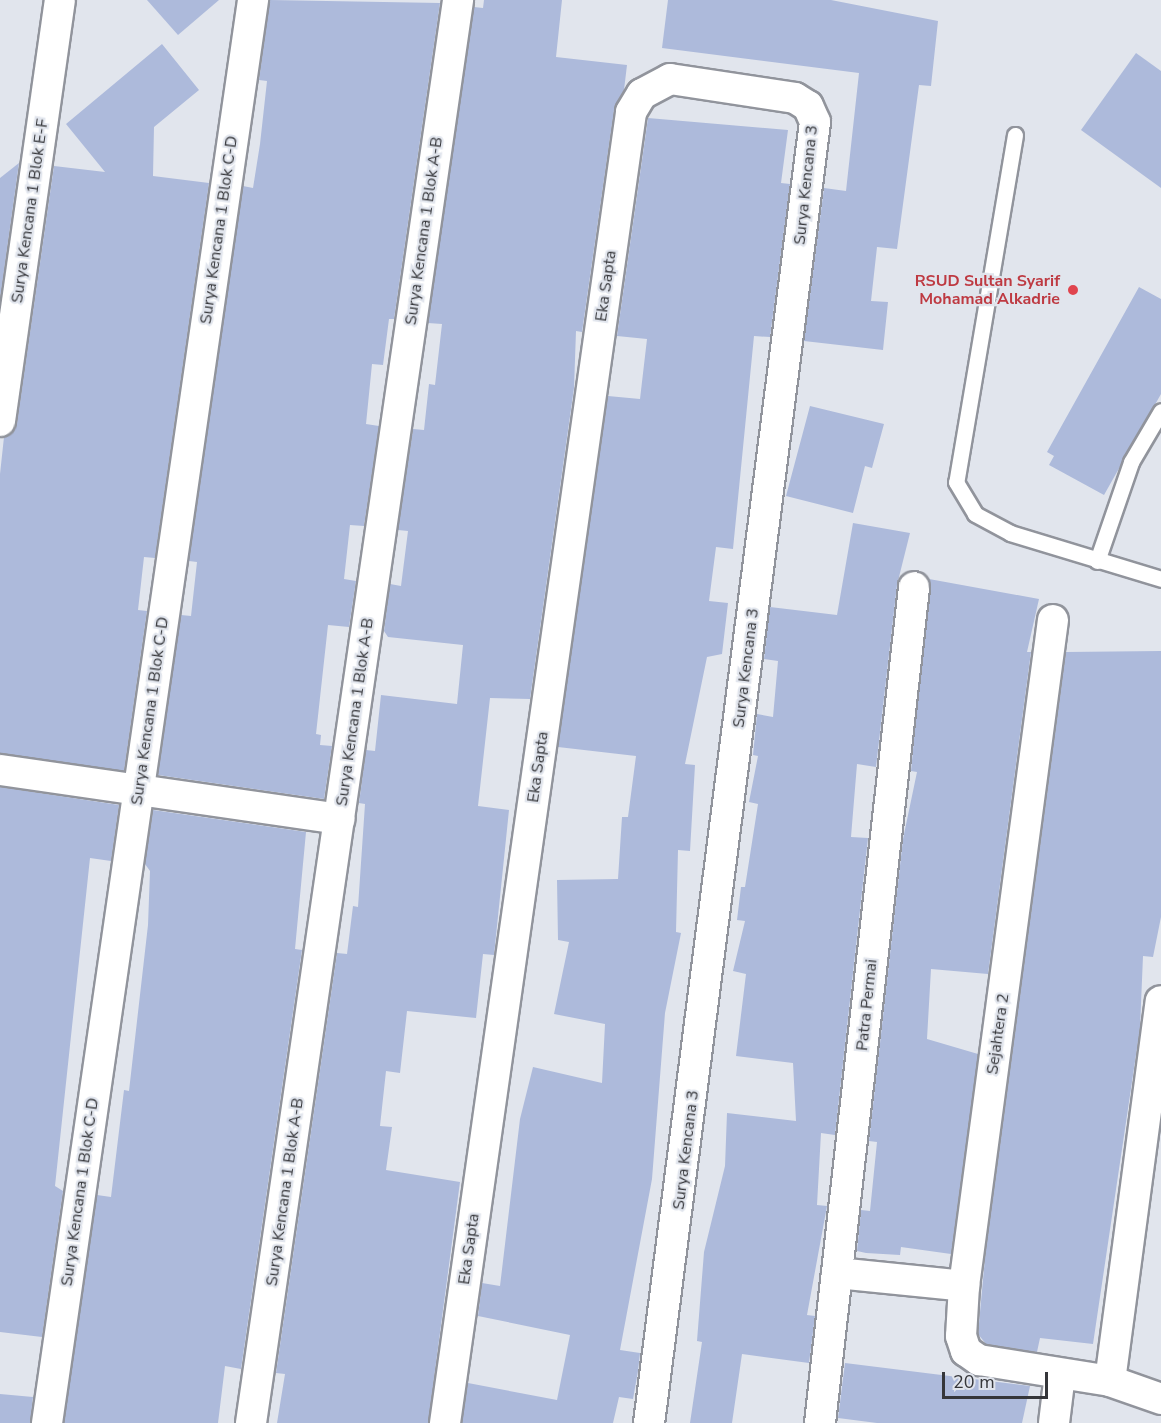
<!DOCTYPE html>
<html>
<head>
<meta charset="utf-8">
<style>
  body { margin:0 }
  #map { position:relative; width:1161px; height:1423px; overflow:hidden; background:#e1e5ed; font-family:"Nunito Sans",sans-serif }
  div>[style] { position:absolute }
  .building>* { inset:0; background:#adbadb }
  .roads { filter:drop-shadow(2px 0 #91949c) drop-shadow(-2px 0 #91949c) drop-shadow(0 2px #91949c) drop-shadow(0 -2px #91949c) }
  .service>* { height:15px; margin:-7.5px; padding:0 7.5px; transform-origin:7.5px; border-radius:7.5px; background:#fff }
  .minor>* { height:30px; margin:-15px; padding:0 15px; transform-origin:15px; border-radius:15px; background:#fff }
  .dots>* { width:16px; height:16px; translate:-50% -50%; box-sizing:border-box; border:3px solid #e1e5ed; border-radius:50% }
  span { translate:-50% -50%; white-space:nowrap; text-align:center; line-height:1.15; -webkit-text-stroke:4.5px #e1e5ed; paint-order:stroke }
  .street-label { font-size:16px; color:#35363a }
  .health-label { font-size:16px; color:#be3a42; font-weight:700 }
  .right { translate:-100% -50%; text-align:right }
  .scale { position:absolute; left:942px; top:1372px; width:106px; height:27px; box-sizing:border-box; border:3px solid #35363a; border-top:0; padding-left:8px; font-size:18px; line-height:21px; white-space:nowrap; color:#35363a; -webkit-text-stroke:4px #e1e5ed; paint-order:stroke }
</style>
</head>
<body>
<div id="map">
  <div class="building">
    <div style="clip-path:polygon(147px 0,219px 0,178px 35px)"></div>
    <div style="clip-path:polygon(270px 0,440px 3px,394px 319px,389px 319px,383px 365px,372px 364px,366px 424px,379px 426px,364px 526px,350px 525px,344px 579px,356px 581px,349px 627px,328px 625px,316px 734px,321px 735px,320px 745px,332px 746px,324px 799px,158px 775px,181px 615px,191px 616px,197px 562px,189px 561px,243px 186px,253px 188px,260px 144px,267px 81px,259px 80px)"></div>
    <div style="clip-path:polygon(484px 0,562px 0,556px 57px,627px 65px,624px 90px,614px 110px,582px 332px,576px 331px,574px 388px,530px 699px,490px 698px,478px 806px,509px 810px,494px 955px,483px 954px,476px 1018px,407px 1011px,400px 1073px,386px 1071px,380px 1126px,392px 1127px,386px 1170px,460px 1182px,428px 1423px,277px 1423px,285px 1374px,276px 1373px,337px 953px,347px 954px,353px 906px,358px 907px,365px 804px,359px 803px,366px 750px,375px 751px,381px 695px,457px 704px,463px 645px,388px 637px,384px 631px,390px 584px,401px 586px,408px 531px,398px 530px,413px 429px,424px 430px,429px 384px,435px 385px,442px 324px,428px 323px,474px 7px,483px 8px)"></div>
    <div style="clip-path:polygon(668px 0,831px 0,938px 21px,931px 86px,919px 85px,897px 249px,877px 247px,871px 301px,888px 302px,883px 350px,804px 341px,824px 188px,846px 191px,859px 73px,662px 48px)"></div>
    <div style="clip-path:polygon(162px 44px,199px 90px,154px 127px,153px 176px,209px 183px,155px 558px,144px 557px,138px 610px,147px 611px,124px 771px,0 753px,0 474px,4px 437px,17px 423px,54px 166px,105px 172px,66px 124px)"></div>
    <div style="clip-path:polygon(1136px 53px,1161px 71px,1161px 188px,1081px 130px)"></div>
    <div style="clip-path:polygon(648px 118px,788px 130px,781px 183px,790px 184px,770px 337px,754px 336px,733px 549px,716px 547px,709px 601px,728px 603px,722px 654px,707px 657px,685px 764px,695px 765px,690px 851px,678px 850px,676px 932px,681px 933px,665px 1013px,652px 1179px,620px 1350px,640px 1353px,638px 1371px,633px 1399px,619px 1397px,613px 1423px,462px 1423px,468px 1383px,557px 1400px,570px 1335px,478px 1316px,482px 1283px,500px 1286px,520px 1119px,533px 1067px,602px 1083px,605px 1024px,554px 1014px,569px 942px,558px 940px,557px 880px,618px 879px,622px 817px,628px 817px,636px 756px,558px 747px,608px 396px,640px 399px,647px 339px,617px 336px)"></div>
    <div style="clip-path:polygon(19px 163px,0 299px,0 178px)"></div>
    <div style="clip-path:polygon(1139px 287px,1161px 299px,1161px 394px,1104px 495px,1049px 465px,1054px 456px,1047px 452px)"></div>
    <div style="clip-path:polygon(810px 406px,884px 424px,872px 468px,865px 466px,853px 513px,786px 496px)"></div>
    <div style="clip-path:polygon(853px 523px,910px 533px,897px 585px,876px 767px,857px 764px,851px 837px,868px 838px,835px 1135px,821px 1133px,817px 1205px,827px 1206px,807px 1315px,815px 1316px,809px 1363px,742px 1354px,732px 1423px,690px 1423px,702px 1342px,697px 1341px,704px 1252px,725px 1166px,727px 1113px,796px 1121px,793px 1063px,736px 1056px,746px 974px,733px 971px,745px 921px,737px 920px,741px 887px,745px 887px,758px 804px,749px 802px,758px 756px,753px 755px,757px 714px,773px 717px,778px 661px,764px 659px,770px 607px,837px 615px)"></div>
    <div style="clip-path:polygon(929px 579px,1039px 599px,1027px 652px,1031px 652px,988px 974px,931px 969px,927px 1039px,978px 1054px,951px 1254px,901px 1247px,900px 1255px,866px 1253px,857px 1251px,861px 1210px,870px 1211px,877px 1142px,869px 1141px,903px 839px,917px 772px,911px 771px)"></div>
    <div style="clip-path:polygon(1161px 651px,1161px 917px,1153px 957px,1143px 956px,1140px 1028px,1093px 1344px,1040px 1338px,1037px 1352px,986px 1344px,978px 1334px,985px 1258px,1066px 652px)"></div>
    <div style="clip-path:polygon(0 787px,119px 805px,111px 861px,90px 858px,55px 1186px,63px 1191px,42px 1337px,0 1332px)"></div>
    <div style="clip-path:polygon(153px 810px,306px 832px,295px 949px,302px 950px,241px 1369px,225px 1366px,218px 1423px,64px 1423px,97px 1195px,111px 1197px,124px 1090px,129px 1091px,148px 925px,150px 871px,145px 864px)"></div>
    <div style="clip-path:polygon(845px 1363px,1030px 1386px,1022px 1423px,877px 1423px,838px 1418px)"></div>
    <div style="clip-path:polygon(0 1394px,33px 1397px,30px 1423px,0 1423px)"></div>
  </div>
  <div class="roads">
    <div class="service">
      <div style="left:1015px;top:135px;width:352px;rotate:99.6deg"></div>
      <div style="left:956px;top:482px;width:37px;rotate:59deg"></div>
      <div style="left:975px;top:514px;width:40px;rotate:28deg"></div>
      <div style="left:1010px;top:533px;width:158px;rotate:16.9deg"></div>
      <div style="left:1097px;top:561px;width:105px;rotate:-71deg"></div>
      <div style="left:1131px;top:462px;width:59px;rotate:-59.5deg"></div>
    </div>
    <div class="minor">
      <div style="left:0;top:421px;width:425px;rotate:-81.9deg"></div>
      <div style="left:1053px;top:620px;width:672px;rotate:97.61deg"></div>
      <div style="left:964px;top:1286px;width:50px;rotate:93.4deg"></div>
      <div style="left:961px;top:1336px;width:16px;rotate:72deg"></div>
      <div style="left:966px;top:1351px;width:16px;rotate:35deg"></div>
      <div style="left:979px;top:1360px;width:133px;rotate:9.1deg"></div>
      <div style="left:1110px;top:1381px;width:383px;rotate:-82.4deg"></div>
      <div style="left:0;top:770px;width:343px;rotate:8.2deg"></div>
      <div style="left:837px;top:1273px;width:128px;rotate:5.8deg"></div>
      <div style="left:1110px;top:1381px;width:54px;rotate:19.4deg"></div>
      <div style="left:47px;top:1423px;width:1438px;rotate:-81.76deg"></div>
      <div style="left:251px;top:1423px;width:1438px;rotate:-81.72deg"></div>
      <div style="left:445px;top:1423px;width:1324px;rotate:-81.92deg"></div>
      <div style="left:631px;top:112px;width:21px;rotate:-59deg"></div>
      <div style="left:642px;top:94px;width:32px;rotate:-28deg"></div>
      <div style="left:670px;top:79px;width:126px;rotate:8.6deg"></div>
      <div style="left:795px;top:98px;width:15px;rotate:32deg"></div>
      <div style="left:808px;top:106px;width:17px;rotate:66deg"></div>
      <div style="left:815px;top:122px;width:1312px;rotate:97.27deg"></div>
      <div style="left:820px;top:1423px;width:841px;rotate:-83.58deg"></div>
      <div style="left:1054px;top:1423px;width:49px;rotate:-83deg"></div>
    </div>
  </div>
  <div class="dots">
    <div style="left:1073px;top:290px;background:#e0444e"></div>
  </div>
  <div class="street-label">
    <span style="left:806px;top:185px;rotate:-84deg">Surya Kencana 3</span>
    <span style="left:30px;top:211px;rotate:-82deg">Surya Kencana 1 Blok E-F</span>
    <span style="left:219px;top:230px;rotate:-82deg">Surya Kencana 1 Blok C-D</span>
    <span style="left:424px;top:231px;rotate:-82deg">Surya Kencana 1 Blok A-B</span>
    <span style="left:606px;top:286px;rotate:-82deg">Eka Sapta</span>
    <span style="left:746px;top:668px;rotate:-83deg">Surya Kencana 3</span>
    <span style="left:150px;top:711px;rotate:-82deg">Surya Kencana 1 Blok C-D</span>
    <span style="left:355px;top:712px;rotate:-82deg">Surya Kencana 1 Blok A-B</span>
    <span style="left:538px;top:767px;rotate:-82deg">Eka Sapta</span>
    <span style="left:867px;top:1005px;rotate:-84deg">Patra Permai</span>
    <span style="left:998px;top:1034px;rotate:-82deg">Sejahtera 2</span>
    <span style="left:686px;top:1150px;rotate:-83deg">Surya Kencana 3</span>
    <span style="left:80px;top:1192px;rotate:-82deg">Surya Kencana 1 Blok C-D</span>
    <span style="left:285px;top:1192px;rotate:-82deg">Surya Kencana 1 Blok A-B</span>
    <span style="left:469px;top:1249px;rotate:-82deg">Eka Sapta</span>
  </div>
  <div class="health-label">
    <span class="right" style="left:1060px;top:290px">RSUD Sultan Syarif<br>Mohamad Alkadrie</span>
  </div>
  <div class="scale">20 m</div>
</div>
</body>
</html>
